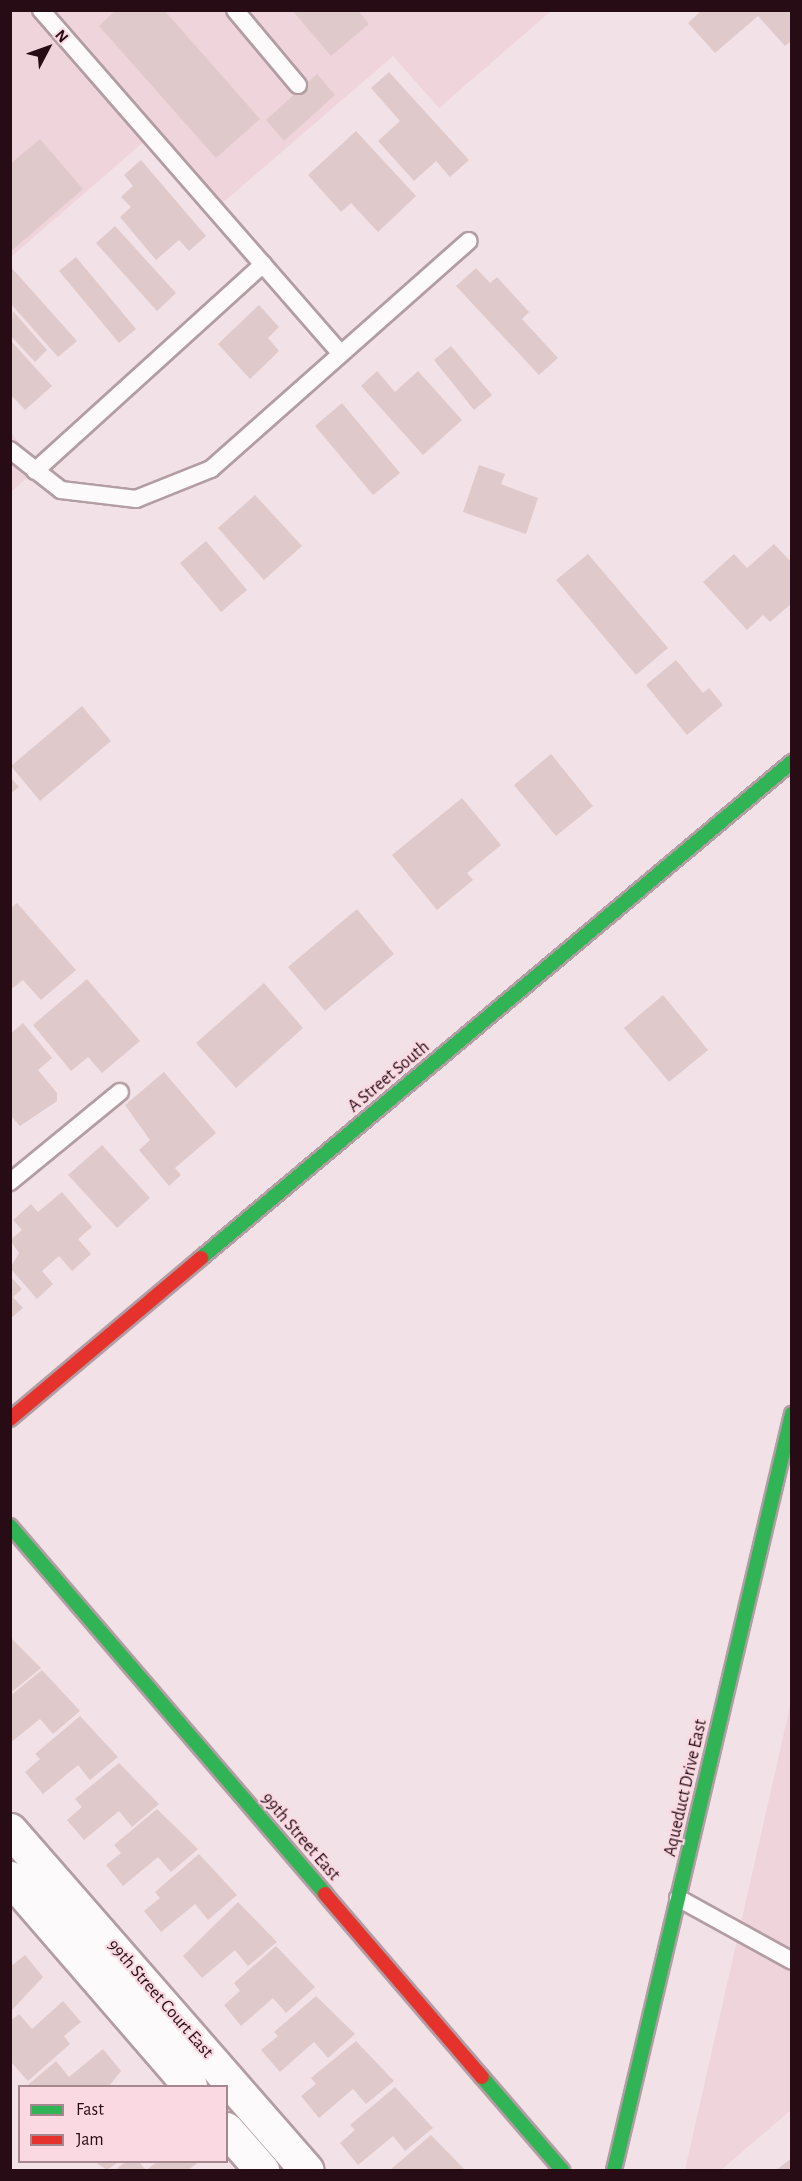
<!DOCTYPE html>
<html>
<head>
<meta charset="utf-8">
<style>
  body { margin:0 }
  #map { position:relative; width:802px; height:2181px; overflow:hidden; background:#f2e1e6; font-family:"Alegreya Sans",sans-serif }
  div>[style] { position:absolute }
  .built>* { inset:0; background:#efd4db }
  .building>* { inset:0; background:#e0c9cb }
  .roads { filter:drop-shadow(2px 0 #b29da3) drop-shadow(-2px 0 #b29da3) drop-shadow(0 2px #b29da3) drop-shadow(0 -2px #b29da3) }
  .lane>* { height:16px; margin:-8px; padding:0 8px; transform-origin:8px; border-radius:8px; background:#fdfafb }
  .street>* { height:33px; margin:-16.5px; padding:0 16.5px; transform-origin:16.5px; border-radius:16.5px; background:#fdfafb }
  .fast>* { height:14px; margin:-7px; padding:0 7px; transform-origin:7px; border-radius:7px; background:#30b455 }
  .jam>* { height:14px; margin:-7px; padding:0 7px; transform-origin:7px; border-radius:7px; background:#e5322d }
  span { translate:-50% -50%; white-space:nowrap; text-align:center; line-height:1.15; -webkit-text-stroke:4.5px #fad9e2; paint-order:stroke }
  .street-label { font-size:18px; color:#270b15 }
  .frame { position:absolute; inset:0; border:12px solid #270b15; pointer-events:none }
  .legend { position:absolute; left:18px; top:2085px; width:210px; height:78px; box-sizing:border-box; background:#fad9e2; border:2px solid #a68790; margin:0; padding:8px 10px; list-style:none; font-size:18px; color:#270b15 }
  .legend li { display:flex; align-items:center; gap:12px; height:30px }
  .legend b { width:30px; border:2px solid #a68790 }
  .north { position:absolute; left:18px; top:18px; width:60px; height:60px; -webkit-text-stroke:4px #fad9e2; paint-order:stroke; rotate:49deg; font-size:16px; font-weight:700; line-height:24px; text-align:center; color:#270b15 }
  .north::after { content:''; display:block; margin:auto; width:21px; height:27px; background:#270b15; clip-path:polygon(50% 0,100% 100%,50% 72%,0 100%) }
</style>
</head>
<body>
<div id="map">
  <div class="built">
    <div style="clip-path:polygon(11px 11px,551px 11px,439px 108px,393px 56px,219px 206px,155px 132px,11px 257px)"></div>
    <div style="clip-path:polygon(10px 432px,40px 466px,11px 492px,10px 492px)"></div>
    <div style="clip-path:polygon(791px 1702px,791px 2110px,721px 2170px,685px 2170px)"></div>
  </div>
  <div class="building">
    <div style="clip-path:polygon(116px 10px,164px 10px,260px 119px,216px 158px,99px 26px)"></div>
    <div style="clip-path:polygon(292px 10px,358px 10px,369px 24px,331px 56px)"></div>
    <div style="clip-path:polygon(702px 10px,792px 10px,792px 40px,785px 46px,758px 16px,715px 53px,688px 23px)"></div>
    <div style="clip-path:polygon(389px 72px,469px 160px,450px 177px,436px 161px,414px 181px,378px 141px,400px 121px,371px 88px)"></div>
    <div style="clip-path:polygon(317px 74px,335px 95px,284px 141px,266px 120px)"></div>
    <div style="clip-path:polygon(356px 131px,416px 196px,378px 232px,351px 203px,341px 212px,308px 175px)"></div>
    <div style="clip-path:polygon(40px 139px,83px 189px,10px 252px,10px 164px)"></div>
    <div style="clip-path:polygon(141px 160px,206px 236px,189px 251px,179px 240px,156px 260px,120px 217px,131px 207px,121px 197px,133px 186px,124px 175px)"></div>
    <div style="clip-path:polygon(115px 226px,176px 293px,157px 311px,96px 243px)"></div>
    <div style="clip-path:polygon(76px 257px,136px 329px,119px 343px,59px 271px)"></div>
    <div style="clip-path:polygon(10px 266px,77px 341px,58px 357px,10px 303px)"></div>
    <div style="clip-path:polygon(476px 268px,490px 283px,497px 277px,529px 312px,522px 319px,558px 358px,539px 375px,456px 286px)"></div>
    <div style="clip-path:polygon(259px 305px,279px 327px,268px 338px,279px 351px,250px 379px,218px 344px)"></div>
    <div style="clip-path:polygon(13px 311px,47px 350px,35px 362px,10px 335px)"></div>
    <div style="clip-path:polygon(10px 340px,52px 386px,25px 410px,10px 394px)"></div>
    <div style="clip-path:polygon(451px 346px,492px 395px,474px 410px,434px 360px)"></div>
    <div style="clip-path:polygon(377px 371px,395px 392px,418px 371px,462px 420px,423px 455px,361px 386px)"></div>
    <div style="clip-path:polygon(342px 403px,400px 473px,373px 495px,315px 426px)"></div>
    <div style="clip-path:polygon(479px 465px,505px 474px,501px 484px,538px 498px,526px 534px,463px 512px)"></div>
    <div style="clip-path:polygon(255px 495px,302px 546px,264px 580px,218px 528px)"></div>
    <div style="clip-path:polygon(206px 541px,247px 590px,221px 612px,180px 563px)"></div>
    <div style="clip-path:polygon(774px 544px,792px 563px,792px 603px,770px 622px,763px 615px,747px 630px,703px 582px,734px 554px,747px 568px)"></div>
    <div style="clip-path:polygon(588px 554px,668px 648px,636px 675px,556px 580px)"></div>
    <div style="clip-path:polygon(676px 660px,703px 693px,709px 688px,723px 705px,687px 735px,646px 685px)"></div>
    <div style="clip-path:polygon(82px 706px,111px 741px,40px 801px,11px 766px)"></div>
    <div style="clip-path:polygon(551px 754px,593px 806px,556px 836px,514px 785px)"></div>
    <div style="clip-path:polygon(10px 777px,19px 787px,10px 794px)"></div>
    <div style="clip-path:polygon(462px 798px,501px 845px,467px 873px,473px 880px,437px 910px,392px 855px)"></div>
    <div style="clip-path:polygon(17px 903px,76px 970px,41px 1000px,23px 980px,10px 990px,10px 909px)"></div>
    <div style="clip-path:polygon(357px 909px,394px 954px,325px 1011px,288px 967px)"></div>
    <div style="clip-path:polygon(87px 979px,140px 1041px,102px 1073px,88px 1057px,71px 1071px,33px 1025px)"></div>
    <div style="clip-path:polygon(264px 983px,303px 1028px,236px 1088px,196px 1043px)"></div>
    <div style="clip-path:polygon(663px 995px,708px 1050px,669px 1082px,624px 1028px)"></div>
    <div style="clip-path:polygon(23px 1023px,52px 1058px,38px 1070px,57px 1093px,57px 1101px,20px 1126px,10px 1115px,10px 1034px)"></div>
    <div style="clip-path:polygon(164px 1072px,216px 1133px,175px 1168px,181px 1175px,169px 1186px,139px 1150px,150px 1140px,125px 1105px)"></div>
    <div style="clip-path:polygon(102px 1145px,150px 1198px,117px 1228px,68px 1175px)"></div>
    <div style="clip-path:polygon(62px 1192px,92px 1227px,78px 1239px,91px 1254px,72px 1271px,59px 1256px,42px 1271px,53px 1284px,37px 1299px,10px 1268px,19px 1253px,10px 1240px,22px 1230px,13px 1220px,31px 1204px,38px 1212px)"></div>
    <div style="clip-path:polygon(10px 1276px,22px 1289px,13px 1297px,23px 1308px,10px 1319px)"></div>
    <div style="clip-path:polygon(10px 1637px,41px 1668px,13px 1691px,10px 1688px)"></div>
    <div style="clip-path:polygon(42px 1670px,80px 1711px,53px 1734px,40px 1719px,10px 1743px,10px 1696px)"></div>
    <div style="clip-path:polygon(80px 1716px,118px 1757px,90px 1780px,78px 1765px,43px 1794px,25px 1772px,40px 1759px,35px 1754px)"></div>
    <div style="clip-path:polygon(119px 1763px,159px 1804px,132px 1827px,119px 1811px,84px 1840px,67px 1820px,82px 1807px,75px 1799px)"></div>
    <div style="clip-path:polygon(157px 1809px,198px 1849px,171px 1872px,158px 1857px,123px 1886px,106px 1865px,121px 1853px,114px 1845px)"></div>
    <div style="clip-path:polygon(199px 1854px,237px 1895px,208px 1920px,195px 1904px,161px 1932px,144px 1911px,160px 1898px,155px 1892px)"></div>
    <div style="clip-path:polygon(238px 1902px,277px 1942px,248px 1966px,235px 1950px,202px 1978px,183px 1956px)"></div>
    <div style="clip-path:polygon(276px 1946px,315px 1987px,286px 2013px,273px 1998px,241px 2026px,224px 2005px,240px 1991px,234px 1983px)"></div>
    <div style="clip-path:polygon(25px 1955px,43px 1977px,10px 2012px,10px 1967px)"></div>
    <div style="clip-path:polygon(316px 1996px,355px 2034px,328px 2058px,314px 2042px,280px 2072px,261px 2050px,278px 2036px,274px 2032px)"></div>
    <div style="clip-path:polygon(63px 2001px,81px 2022px,64px 2036px,70px 2044px,28px 2081px,10px 2061px,10px 2021px,19px 2014px,32px 2029px)"></div>
    <div style="clip-path:polygon(356px 2041px,394px 2081px,366px 2104px,353px 2089px,319px 2118px,301px 2096px,316px 2084px,311px 2078px)"></div>
    <div style="clip-path:polygon(103px 2049px,121px 2071px,109px 2086px,28px 2085px,56px 2061px,69px 2077px)"></div>
    <div style="clip-path:polygon(395px 2087px,433px 2128px,405px 2151px,393px 2136px,358px 2165px,340px 2143px,355px 2130px,350px 2125px)"></div>
    <div style="clip-path:polygon(431px 2135px,465px 2170px,390px 2170px)"></div>
    <div style="clip-path:polygon(792px 2158px,792px 2170px,776px 2170px)"></div>
    <div style="clip-path:polygon(95px 2162px,118px 2162px,107px 2170px)"></div>
    <div style="clip-path:polygon(125px 2162px,139px 2162px,146px 2170px,157px 2162px,199px 2162px,188px 2170px,115px 2170px)"></div>
  </div>
  <div class="roads">
    <div class="lane">
      <div style="left:41px;top:10px;width:456px;rotate:48.9deg"></div>
      <div style="left:235px;top:10px;width:98px;rotate:50deg"></div>
      <div style="left:10px;top:450px;width:65px;rotate:38.1deg"></div>
      <div style="left:61px;top:490px;width:76px;rotate:6.8deg"></div>
      <div style="left:136px;top:499px;width:81px;rotate:-21.8deg"></div>
      <div style="left:211px;top:469px;width:344px;rotate:-41.5deg"></div>
      <div style="left:35px;top:471px;width:308px;rotate:-42.2deg"></div>
      <div style="left:10px;top:1182px;width:142px;rotate:-39.3deg"></div>
      <div style="left:678px;top:1898px;width:130px;rotate:28.9deg"></div>
    </div>
    <div class="street">
      <div style="left:10px;top:1830px;width:451px;rotate:48.9deg"></div>
      <div style="left:10px;top:1878px;width:275px;rotate:49.1deg"></div>
      <div style="left:226px;top:2129px;width:55px;rotate:48.7deg"></div>
    </div>
    <div class="fast">
      <div style="left:201px;top:1258px;width:772px;rotate:-40.01deg"></div>
      <div style="left:10px;top:1526px;width:484px;rotate:49.4deg"></div>
      <div style="left:482px;top:2077px;width:123px;rotate:49.3deg"></div>
      <div style="left:614px;top:2170px;width:777px;rotate:-76.75deg"></div>
    </div>
    <div class="jam">
      <div style="left:10px;top:1419px;width:250px;rotate:-40.1deg"></div>
      <div style="left:325px;top:1894px;width:241px;rotate:49.4deg"></div>
    </div>
  </div>
  <div class="street-label">
    <span style="left:389px;top:1077px;rotate:-40deg">A Street South</span>
    <span style="left:686px;top:1788px;rotate:-77deg">Aqueduct Drive East</span>
    <span style="left:300px;top:1837px;rotate:49deg">99th Street East</span>
    <span style="left:160px;top:1999px;rotate:49deg">99th Street Court East</span>
  </div>
  <div class="frame"></div>
  <ul class="legend">
  <li><b style="height:8px;background:#30b455"></b>Fast</li>
  <li><b style="height:8px;background:#e5322d"></b>Jam</li>
  </ul>
  <div class="north">N</div>
</div>
</body>
</html>
